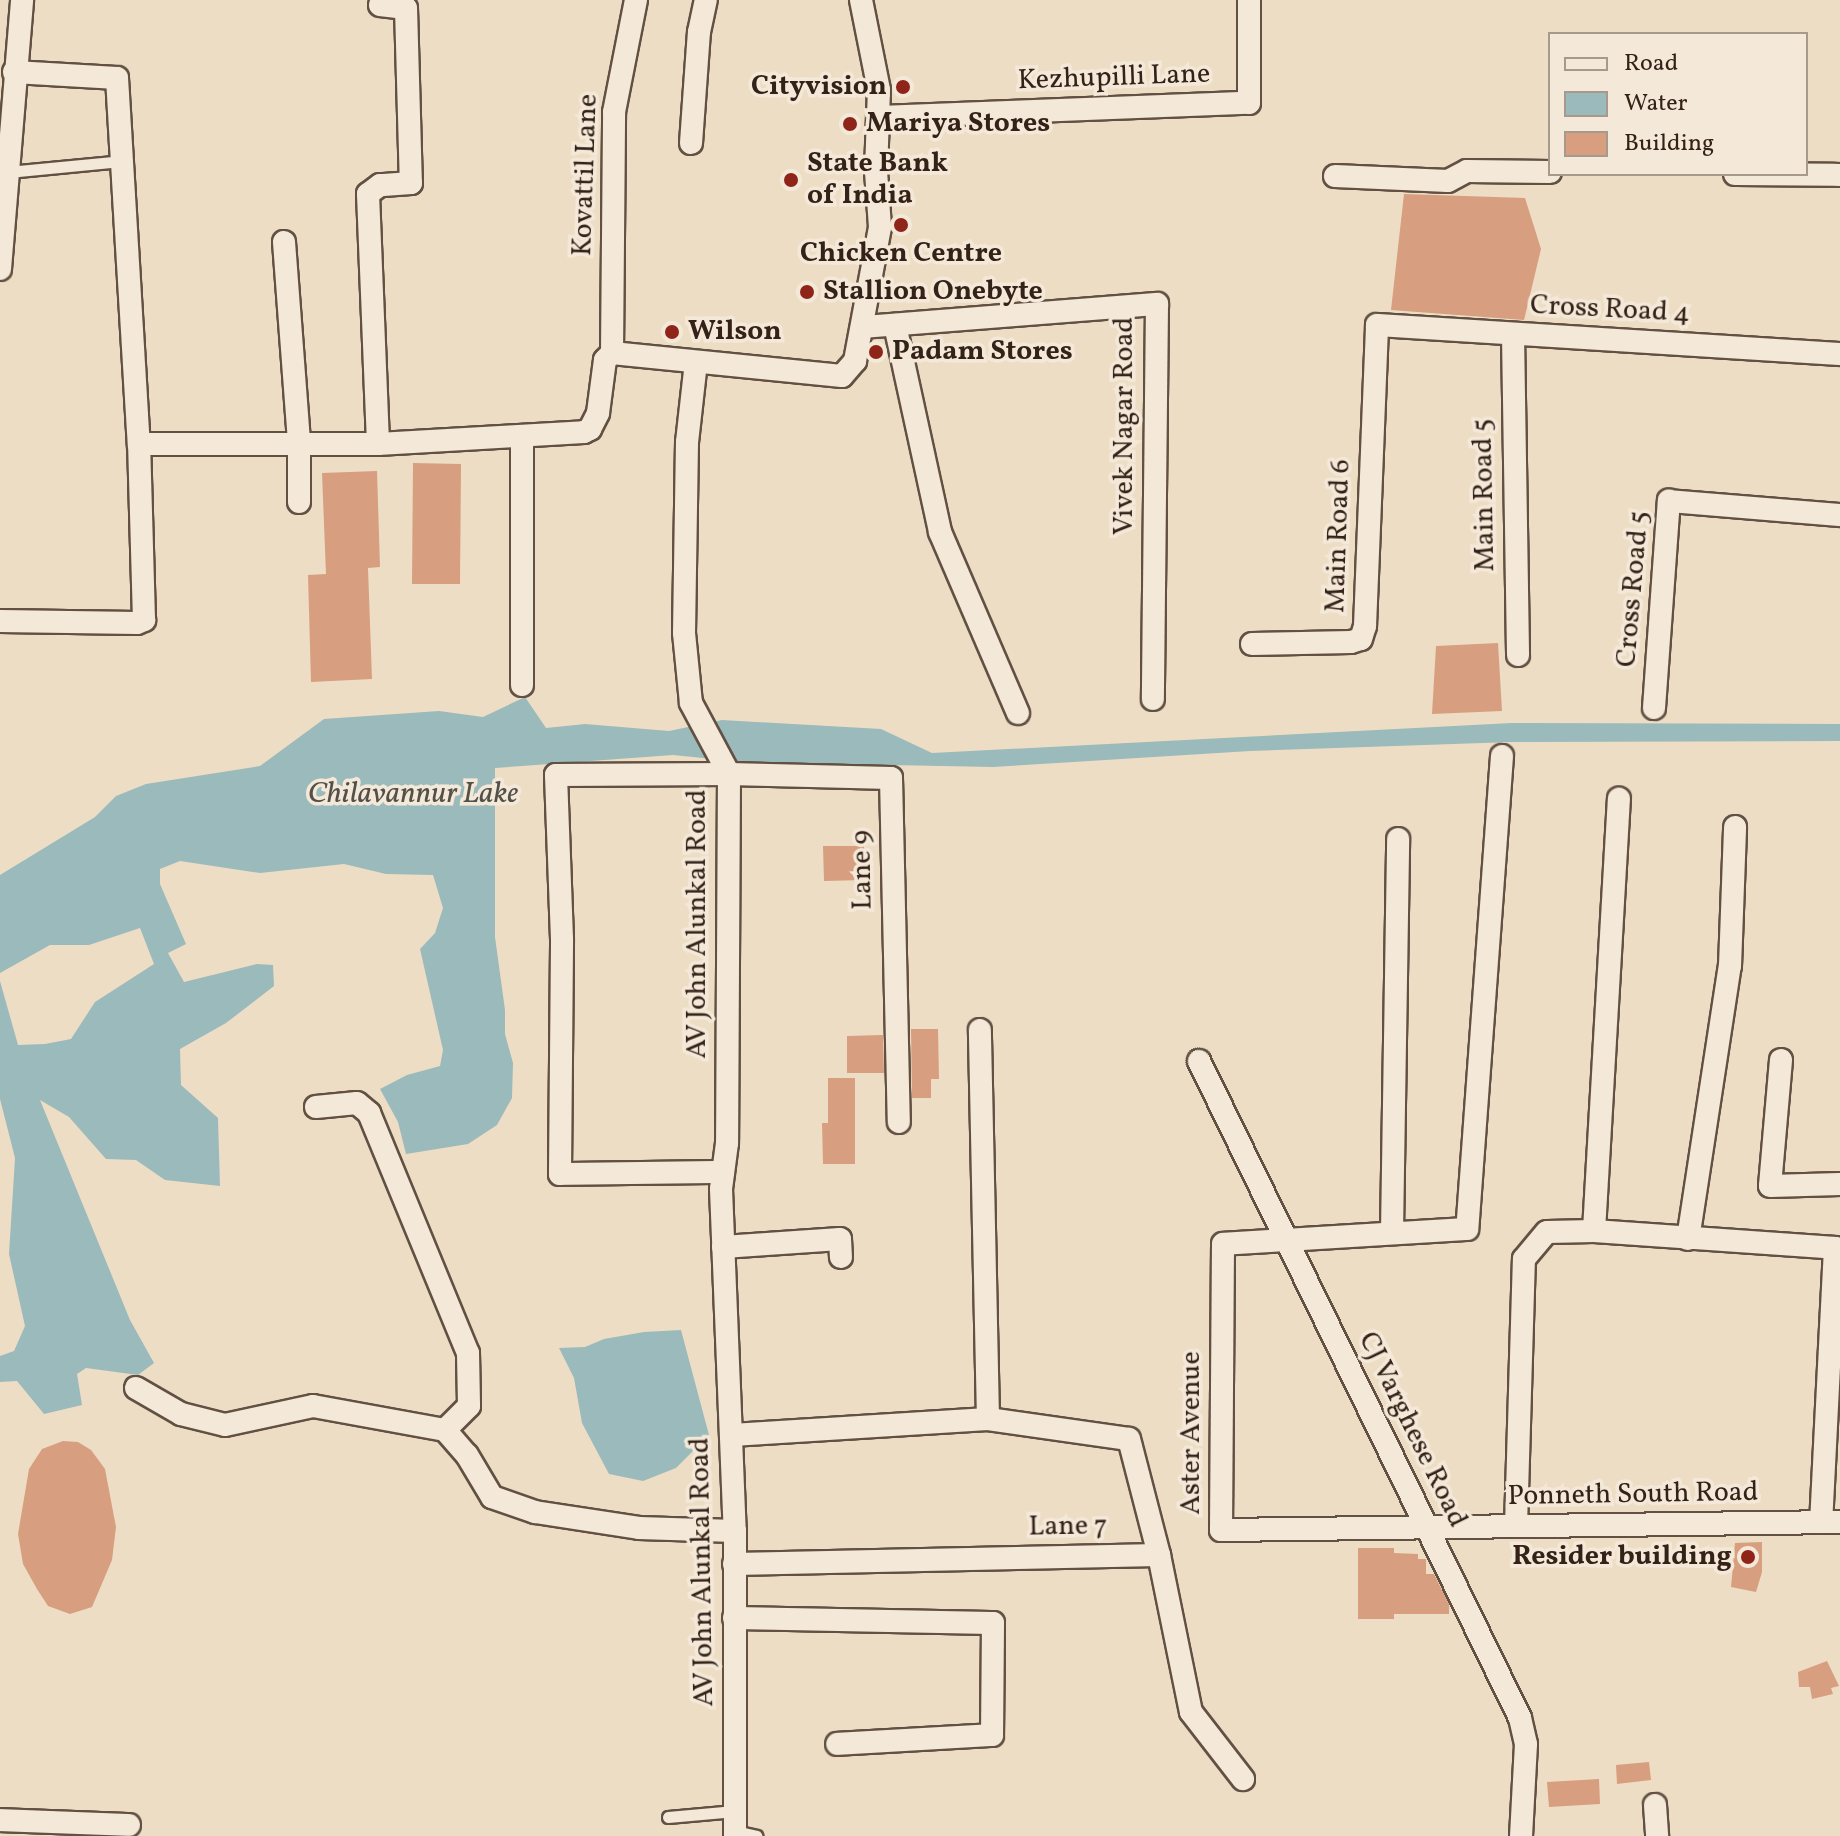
<!DOCTYPE html>
<html>
<head>
<meta charset="utf-8">
<style>
  body { margin:0 }
  #map { position:relative; width:1840px; height:1836px; overflow:hidden; background:#eeddc5; font-family:Vollkorn,serif }
  div>[style] { position:absolute }
  .water>* { inset:0; background:#9bbabb }
  .building>* { inset:0; background:#d79e7f }
  .roads { filter:drop-shadow(2px 0 #625143) drop-shadow(-2px 0 #625143) drop-shadow(0 2px #625143) drop-shadow(0 -2px #625143) }
  .lane>* { height:11px; margin:-5.5px; padding:0 5.5px; transform-origin:5.5px; border-radius:5.5px; background:#f4e9d9 }
  .street>* { height:22px; margin:-11px; padding:0 11px; transform-origin:11px; border-radius:11px; background:#f4e9d9 }
  .dots>* { width:22px; height:22px; translate:-50% -50%; box-sizing:border-box; border:4px solid #f4e9d9; border-radius:50% }
  span { translate:-50% -50%; white-space:nowrap; text-align:center; line-height:1.15; -webkit-text-stroke:7px #f4e9d9; paint-order:stroke }
  .street-label { font-size:28px; color:#342218 }
  .poi-label { font-size:28px; color:#342218; font-weight:700 }
  .right { translate:-100% -50%; text-align:right }
  .left { translate:0 -50%; text-align:left }
  .water-label { font-size:30px; color:#535049; font-style:italic }
  .legend { position:absolute; left:1548px; top:32px; width:260px; height:144px; box-sizing:border-box; background:#f4e9d9; border:2px solid #a7998c; margin:0; padding:10px 14px; list-style:none; font-size:24px; color:#342218 }
  .legend li { display:flex; align-items:center; gap:16px; height:40px }
  .legend b { width:40px; border:2px solid #a7998c }
</style>
</head>
<body>
<div id="map">
  <div class="water">
    <div style="clip-path:polygon(525px 697px,546px 728px,585px 724px,669px 731px,722px 720px,881px 729px,932px 753px,1512px 723px,1840px 724px,1840px 741px,1512px 742px,1250px 751px,993px 767px,743px 762px,673px 755px,495px 768px,495px 937px,505px 1010px,505px 1034px,513px 1063px,512px 1098px,497px 1125px,468px 1144px,406px 1154px,398px 1122px,380px 1089px,407px 1075px,440px 1066px,443px 1050px,420px 949px,435px 933px,443px 908px,433px 875px,386px 874px,344px 864px,260px 873px,180px 861px,160px 869px,160px 884px,186px 944px,168px 953px,184px 982px,257px 964px,273px 965px,274px 986px,226px 1023px,180px 1049px,181px 1085px,218px 1118px,220px 1186px,165px 1180px,136px 1160px,106px 1159px,69px 1117px,40px 1100px,130px 1320px,154px 1363px,138px 1375px,86px 1368px,77px 1374px,82px 1405px,44px 1414px,17px 1381px,0 1382px,0 1356px,14px 1351px,25px 1326px,9px 1254px,15px 1158px,0 1099px,0 981px,18px 1045px,45px 1044px,71px 1039px,95px 1002px,154px 964px,140px 928px,89px 945px,50px 945px,0 973px,0 875px,95px 817px,116px 796px,146px 784px,260px 766px,324px 719px,439px 711px,483px 717px)"></div>
    <div style="clip-path:polygon(681px 1330px,709px 1435px,676px 1468px,643px 1481px,609px 1474px,582px 1423px,574px 1378px,559px 1348px,585px 1347px,604px 1339px,644px 1332px)"></div>
  </div>
  <div class="building">
    <div style="clip-path:polygon(1404px 194px,1525px 198px,1541px 249px,1524px 320px,1391px 310px)"></div>
    <div style="clip-path:polygon(413px 463px,461px 464px,460px 584px,412px 584px)"></div>
    <div style="clip-path:polygon(377px 471px,380px 567px,368px 568px,372px 679px,311px 682px,308px 575px,326px 574px,322px 473px)"></div>
    <div style="clip-path:polygon(1498px 643px,1502px 711px,1432px 714px,1436px 646px)"></div>
    <div style="clip-path:polygon(823px 846px,864px 846px,865px 880px,824px 881px)"></div>
    <div style="clip-path:polygon(911px 1029px,938px 1029px,939px 1079px,931px 1079px,931px 1098px,912px 1098px)"></div>
    <div style="clip-path:polygon(883px 1035px,884px 1073px,847px 1073px,847px 1036px)"></div>
    <div style="clip-path:polygon(828px 1078px,855px 1078px,855px 1164px,823px 1164px,822px 1123px,828px 1123px)"></div>
    <div style="clip-path:polygon(63px 1441px,78px 1442px,91px 1450px,105px 1469px,116px 1527px,112px 1560px,92px 1607px,70px 1614px,48px 1606px,37px 1589px,23px 1564px,18px 1534px,29px 1469px,42px 1449px)"></div>
    <div style="clip-path:polygon(1762px 1542px,1762px 1572px,1756px 1592px,1731px 1587px,1735px 1543px)"></div>
    <div style="clip-path:polygon(1358px 1548px,1394px 1548px,1394px 1553px,1418px 1554px,1418px 1559px,1426px 1559px,1426px 1574px,1434px 1574px,1449px 1604px,1449px 1614px,1394px 1614px,1394px 1619px,1358px 1619px)"></div>
    <div style="clip-path:polygon(1827px 1661px,1839px 1686px,1831px 1688px,1833px 1694px,1812px 1699px,1810px 1687px,1799px 1687px,1798px 1672px)"></div>
    <div style="clip-path:polygon(1649px 1762px,1651px 1780px,1617px 1784px,1616px 1765px)"></div>
    <div style="clip-path:polygon(1599px 1779px,1600px 1804px,1549px 1807px,1547px 1782px)"></div>
  </div>
  <div class="roads">
    <div class="lane">
      <div style="left:8px;top:172px;width:116px;rotate:-5.5deg"></div>
      <div style="left:668px;top:1817px;width:67px;rotate:-5.1deg"></div>
      <div style="left:735px;top:1831px;width:22px;rotate:13deg"></div>
    </div>
    <div class="street">
      <div style="left:380px;top:5px;width:26px;rotate:7deg"></div>
      <div style="left:406px;top:8px;width:175px;rotate:88.4deg"></div>
      <div style="left:411px;top:183px;width:31px;rotate:176deg"></div>
      <div style="left:380px;top:185px;width:15px;rotate:143deg"></div>
      <div style="left:368px;top:194px;width:250px;rotate:87.7deg"></div>
      <div style="left:378px;top:444px;width:206px;rotate:-3.3deg"></div>
      <div style="left:584px;top:432px;width:7px;rotate:-27deg"></div>
      <div style="left:590px;top:429px;width:18px;rotate:-63deg"></div>
      <div style="left:598px;top:413px;width:53px;rotate:-82.5deg"></div>
      <div style="left:605px;top:360px;width:10px;rotate:-45deg"></div>
      <div style="left:612px;top:353px;width:231px;rotate:5.7deg"></div>
      <div style="left:842px;top:376px;width:20px;rotate:-49deg"></div>
      <div style="left:855px;top:361px;width:136px;rotate:-79.4deg"></div>
      <div style="left:880px;top:227px;width:56px;rotate:-94.1deg"></div>
      <div style="left:876px;top:171px;width:81px;rotate:-87.9deg"></div>
      <div style="left:879px;top:90px;width:92px;rotate:-101.3deg"></div>
      <div style="left:14px;top:72px;width:103px;rotate:3.3deg"></div>
      <div style="left:117px;top:78px;width:367px;rotate:86.6deg"></div>
      <div style="left:878px;top:117px;width:371px;rotate:-2.2deg"></div>
      <div style="left:1249px;top:103px;width:103px;rotate:-90deg"></div>
      <div style="left:691px;top:143px;width:111px;rotate:-85.9deg"></div>
      <div style="left:699px;top:32px;width:33px;rotate:-78deg"></div>
      <div style="left:1735px;top:174px;width:105px;rotate:0.5deg"></div>
      <div style="left:1335px;top:176px;width:113px;rotate:2.5deg"></div>
      <div style="left:1448px;top:181px;width:21px;rotate:-28deg"></div>
      <div style="left:1467px;top:171px;width:83px;rotate:0.7deg"></div>
      <div style="left:284px;top:242px;width:202px;rotate:85.7deg"></div>
      <div style="left:299px;top:443px;width:59px;rotate:90deg"></div>
      <div style="left:0;top:269px;width:270px;rotate:-85.3deg"></div>
      <div style="left:895px;top:325px;width:212px;rotate:77.7deg"></div>
      <div style="left:940px;top:532px;width:197px;rotate:66.7deg"></div>
      <div style="left:863px;top:327px;width:295px;rotate:-4.5deg"></div>
      <div style="left:1157px;top:304px;width:395px;rotate:90.6deg"></div>
      <div style="left:1513px;top:334px;width:321px;rotate:89.1deg"></div>
      <div style="left:612px;top:353px;width:241px;rotate:-89.5deg"></div>
      <div style="left:614px;top:112px;width:114px;rotate:-78.9deg"></div>
      <div style="left:696px;top:362px;width:81px;rotate:96.4deg"></div>
      <div style="left:687px;top:442px;width:191px;rotate:90.9deg"></div>
      <div style="left:684px;top:633px;width:70px;rotate:84.3deg"></div>
      <div style="left:691px;top:703px;width:81px;rotate:61.8deg"></div>
      <div style="left:729px;top:774px;width:369px;rotate:90.3deg"></div>
      <div style="left:727px;top:1143px;width:46px;rotate:97.4deg"></div>
      <div style="left:721px;top:1189px;width:342px;rotate:87.7deg"></div>
      <div style="left:735px;top:1531px;width:305px;rotate:90deg"></div>
      <div style="left:522px;top:437px;width:248px;rotate:90deg"></div>
      <div style="left:0;top:621px;width:137px;rotate:0.8deg"></div>
      <div style="left:137px;top:623px;width:8px;rotate:-23deg"></div>
      <div style="left:144px;top:620px;width:176px;rotate:-91.6deg"></div>
      <div style="left:139px;top:444px;width:239px"></div>
      <div style="left:1252px;top:644px;width:99px;rotate:-1.2deg"></div>
      <div style="left:1351px;top:642px;width:10px;rotate:-17deg"></div>
      <div style="left:1361px;top:639px;width:14px;rotate:-73deg"></div>
      <div style="left:1365px;top:626px;width:301px;rotate:-87.7deg"></div>
      <div style="left:1377px;top:325px;width:464px;rotate:3.6deg"></div>
      <div style="left:1654px;top:708px;width:208px;rotate:-85.9deg"></div>
      <div style="left:1669px;top:501px;width:172px;rotate:4.7deg"></div>
      <div style="left:1502px;top:756px;width:474px;rotate:94.2deg"></div>
      <div style="left:1467px;top:1229px;width:244px;rotate:176.5deg"></div>
      <div style="left:1223px;top:1244px;width:286px;rotate:90.4deg"></div>
      <div style="left:1221px;top:1530px;width:619px;rotate:-0.74deg"></div>
      <div style="left:1781px;top:1060px;width:126px;rotate:95deg"></div>
      <div style="left:1770px;top:1186px;width:70px;rotate:-1.6deg"></div>
      <div style="left:1199px;top:1061px;width:731px;rotate:63.96deg"></div>
      <div style="left:1520px;top:1718px;width:27px;rotate:77deg"></div>
      <div style="left:1526px;top:1744px;width:92px;rotate:93.1deg"></div>
      <div style="left:316px;top:1107px;width:41px;rotate:-5.6deg"></div>
      <div style="left:357px;top:1103px;width:16px;rotate:40deg"></div>
      <div style="left:369px;top:1113px;width:260px;rotate:67.6deg"></div>
      <div style="left:468px;top:1353px;width:53px;rotate:88.9deg"></div>
      <div style="left:469px;top:1406px;width:34px;rotate:135deg"></div>
      <div style="left:723px;top:1172px;width:163px;rotate:179.3deg"></div>
      <div style="left:560px;top:1174px;width:235px;rotate:-89.5deg"></div>
      <div style="left:562px;top:939px;width:164px;rotate:-92.1deg"></div>
      <div style="left:556px;top:775px;width:173px;rotate:-0.3deg"></div>
      <div style="left:729px;top:774px;width:162px;rotate:1.4deg"></div>
      <div style="left:891px;top:778px;width:344px;rotate:88.7deg"></div>
      <div style="left:1594px;top:1231px;width:433px;rotate:-86.7deg"></div>
      <div style="left:1392px;top:1232px;width:393px;rotate:-89.1deg"></div>
      <div style="left:1688px;top:1239px;width:276px;rotate:-81.3deg"></div>
      <div style="left:1730px;top:966px;width:139px;rotate:-87.9deg"></div>
      <div style="left:723px;top:1247px;width:117px;rotate:-3.9deg"></div>
      <div style="left:840px;top:1239px;width:18px;rotate:87deg"></div>
      <div style="left:136px;top:1388px;width:52px;rotate:30deg"></div>
      <div style="left:181px;top:1414px;width:45px;rotate:14deg"></div>
      <div style="left:225px;top:1425px;width:90px;rotate:-12.2deg"></div>
      <div style="left:313px;top:1406px;width:134px;rotate:10.3deg"></div>
      <div style="left:445px;top:1430px;width:33px;rotate:49deg"></div>
      <div style="left:467px;top:1455px;width:49px;rotate:59.2deg"></div>
      <div style="left:492px;top:1497px;width:46px;rotate:19.2deg"></div>
      <div style="left:535px;top:1512px;width:105px;rotate:8.7deg"></div>
      <div style="left:639px;top:1528px;width:96px;rotate:1.8deg"></div>
      <div style="left:988px;top:1419px;width:142px;rotate:8.1deg"></div>
      <div style="left:1129px;top:1439px;width:120px;rotate:75.5deg"></div>
      <div style="left:732px;top:1435px;width:256px;rotate:-3.6deg"></div>
      <div style="left:988px;top:1419px;width:389px;rotate:-91.2deg"></div>
      <div style="left:1516px;top:1526px;width:267px;rotate:-88.3deg"></div>
      <div style="left:1524px;top:1259px;width:35px;rotate:-50deg"></div>
      <div style="left:1547px;top:1232px;width:47px;rotate:-1.2deg"></div>
      <div style="left:1594px;top:1231px;width:242px;rotate:4deg"></div>
      <div style="left:1835px;top:1248px;width:274px;rotate:92.9deg"></div>
      <div style="left:734px;top:1564px;width:425px;rotate:-1.2deg"></div>
      <div style="left:1159px;top:1555px;width:160px;rotate:78.5deg"></div>
      <div style="left:1191px;top:1712px;width:85px;rotate:52.2deg"></div>
      <div style="left:734px;top:1618px;width:259px;rotate:1.1deg"></div>
      <div style="left:993px;top:1623px;width:112px;rotate:90.5deg"></div>
      <div style="left:992px;top:1735px;width:155px;rotate:176.7deg"></div>
      <div style="left:1655px;top:1805px;width:31px;rotate:86deg"></div>
      <div style="left:0;top:1820px;width:129px;rotate:2.2deg"></div>
    </div>
  </div>
  <div class="dots">
    <div style="left:903px;top:87px;background:#8f2418"></div>
    <div style="left:850px;top:124px;background:#8f2418"></div>
    <div style="left:791px;top:180px;background:#8f2418"></div>
    <div style="left:901px;top:225px;background:#8f2418"></div>
    <div style="left:807px;top:292px;background:#8f2418"></div>
    <div style="left:672px;top:332px;background:#8f2418"></div>
    <div style="left:876px;top:352px;background:#8f2418"></div>
    <div style="left:1748px;top:1557px;background:#8f2418"></div>
  </div>
  <div class="street-label">
    <span style="left:1114px;top:78px;rotate:-2deg">Kezhupilli Lane</span>
    <span style="left:586px;top:175px;rotate:-88deg">Kovattil Lane</span>
    <span style="left:1610px;top:310px;rotate:3deg">Cross Road 4</span>
    <span style="left:1125px;top:426px;rotate:-90deg">Vivek Nagar Road</span>
    <span style="left:1485px;top:495px;rotate:-91deg">Main Road 5</span>
    <span style="left:1339px;top:536px;rotate:-88deg">Main Road 6</span>
    <span style="left:1634px;top:589px;rotate:-85deg">Cross Road 5</span>
    <span style="left:863px;top:870px;rotate:-91deg">Lane 9</span>
    <span style="left:698px;top:924px;rotate:-90deg">AV John Alunkal Road</span>
    <span style="left:1412px;top:1430px;rotate:64deg">CJ Varghese Road</span>
    <span style="left:1192px;top:1433px;rotate:-90deg">Aster Avenue</span>
    <span style="left:1633px;top:1495px;rotate:-1deg">Ponneth South Road</span>
    <span style="left:1068px;top:1527px;rotate:-1deg">Lane 7</span>
    <span style="left:703px;top:1572px;rotate:-91deg">AV John Alunkal Road</span>
  </div>
  <div class="poi-label">
    <span class="right" style="left:887px;top:87px">Cityvision</span>
    <span class="left" style="left:866px;top:124px">Mariya Stores</span>
    <span class="left" style="left:807px;top:180px">State Bank<br>of India</span>
    <span style="left:901px;top:254px">Chicken Centre</span>
    <span class="left" style="left:823px;top:292px">Stallion Onebyte</span>
    <span class="left" style="left:688px;top:332px">Wilson</span>
    <span class="left" style="left:892px;top:352px">Padam Stores</span>
    <span class="right" style="left:1732px;top:1557px">Resider building</span>
  </div>
  <div class="water-label">
    <span style="left:413px;top:794px">Chilavannur Lake</span>
  </div>
  <ul class="legend">
  <li><b style="height:10px;background:#f4e9d9"></b>Road</li>
  <li><b style="height:22px;background:#9bbabb"></b>Water</li>
  <li><b style="height:22px;background:#d79e7f"></b>Building</li>
  </ul>
</div>
</body>
</html>
